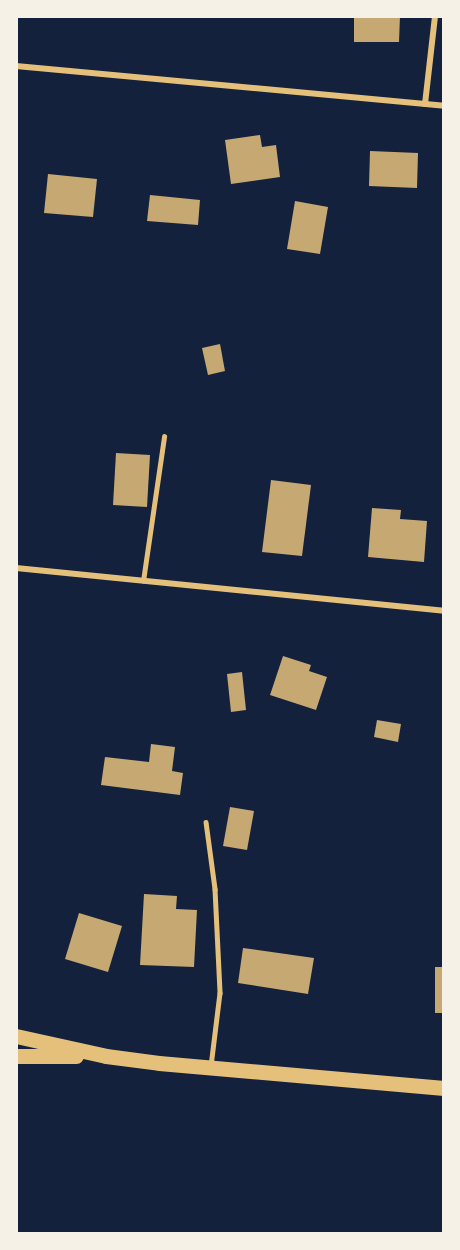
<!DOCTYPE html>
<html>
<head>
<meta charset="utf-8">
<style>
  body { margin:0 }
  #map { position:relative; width:460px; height:1250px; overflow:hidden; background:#14213d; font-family:"Golos Text",sans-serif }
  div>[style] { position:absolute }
  .building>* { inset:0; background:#c6a872 }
  .service>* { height:4.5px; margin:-2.25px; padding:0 2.25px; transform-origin:2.25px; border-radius:2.25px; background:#e5c07b }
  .minor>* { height:6px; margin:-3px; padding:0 3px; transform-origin:3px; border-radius:3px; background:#e5c07b }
  .primary>* { height:15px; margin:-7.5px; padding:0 7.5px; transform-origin:7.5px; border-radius:7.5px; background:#e5c07b }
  span { translate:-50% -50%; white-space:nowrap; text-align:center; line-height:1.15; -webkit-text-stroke:4.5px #f6f1e7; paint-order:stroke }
  .frame { position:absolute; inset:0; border:18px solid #f6f1e7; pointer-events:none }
</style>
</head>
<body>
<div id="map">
  <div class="building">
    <div style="clip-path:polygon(354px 16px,400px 16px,399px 42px,354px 42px)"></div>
    <div style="clip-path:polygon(260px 135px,262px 147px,276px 145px,280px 177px,231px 184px,225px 140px)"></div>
    <div style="clip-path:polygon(370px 151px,418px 153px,417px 188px,369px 186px)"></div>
    <div style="clip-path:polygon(48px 174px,97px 179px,93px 217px,44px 213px)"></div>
    <div style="clip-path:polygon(150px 195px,200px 200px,198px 225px,147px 221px)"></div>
    <div style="clip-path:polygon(295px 201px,328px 207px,320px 254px,287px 249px)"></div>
    <div style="clip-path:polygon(220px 344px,225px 371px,208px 375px,202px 348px)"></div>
    <div style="clip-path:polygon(116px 453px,150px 455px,147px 507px,113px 505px)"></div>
    <div style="clip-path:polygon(271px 480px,311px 485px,302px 556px,262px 552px)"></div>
    <div style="clip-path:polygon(372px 508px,401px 510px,400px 519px,427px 521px,424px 562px,368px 557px)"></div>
    <div style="clip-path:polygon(283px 656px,311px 665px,309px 671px,327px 677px,316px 710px,270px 695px)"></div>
    <div style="clip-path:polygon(242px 672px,246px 710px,231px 712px,227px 674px)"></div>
    <div style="clip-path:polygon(377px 720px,401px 724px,398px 742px,374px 737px)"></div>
    <div style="clip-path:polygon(151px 744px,175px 747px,172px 771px,183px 773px,180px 795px,101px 785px,105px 757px,149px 762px)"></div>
    <div style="clip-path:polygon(230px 807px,254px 811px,247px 850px,223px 846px)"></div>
    <div style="clip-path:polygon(144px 894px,177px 896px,176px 909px,197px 910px,194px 967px,140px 965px)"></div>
    <div style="clip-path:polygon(79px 913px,122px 926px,108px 972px,65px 959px)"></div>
    <div style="clip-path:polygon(243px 948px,314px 958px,308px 994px,238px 983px)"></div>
    <div style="clip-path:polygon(435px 967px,444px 967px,444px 1013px,435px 1013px)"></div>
  </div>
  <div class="service">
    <div style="left:143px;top:581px;width:146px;rotate:-81.7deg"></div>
    <div style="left:206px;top:822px;width:68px;rotate:82.3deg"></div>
    <div style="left:215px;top:889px;width:104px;rotate:87.2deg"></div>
    <div style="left:220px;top:993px;width:74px;rotate:97deg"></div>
  </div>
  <div class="minor">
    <div style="left:16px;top:66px;width:430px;rotate:5.3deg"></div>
    <div style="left:425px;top:104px;width:89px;rotate:-83.5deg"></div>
    <div style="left:16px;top:568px;width:430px;rotate:5.7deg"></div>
  </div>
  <div class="primary">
    <div style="left:16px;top:1036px;width:92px;rotate:12.5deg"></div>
    <div style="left:106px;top:1056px;width:53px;rotate:7.5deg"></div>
    <div style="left:159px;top:1063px;width:286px;rotate:5deg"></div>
    <div style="left:16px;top:1056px;width:60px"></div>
  </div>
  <div class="frame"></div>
</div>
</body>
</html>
